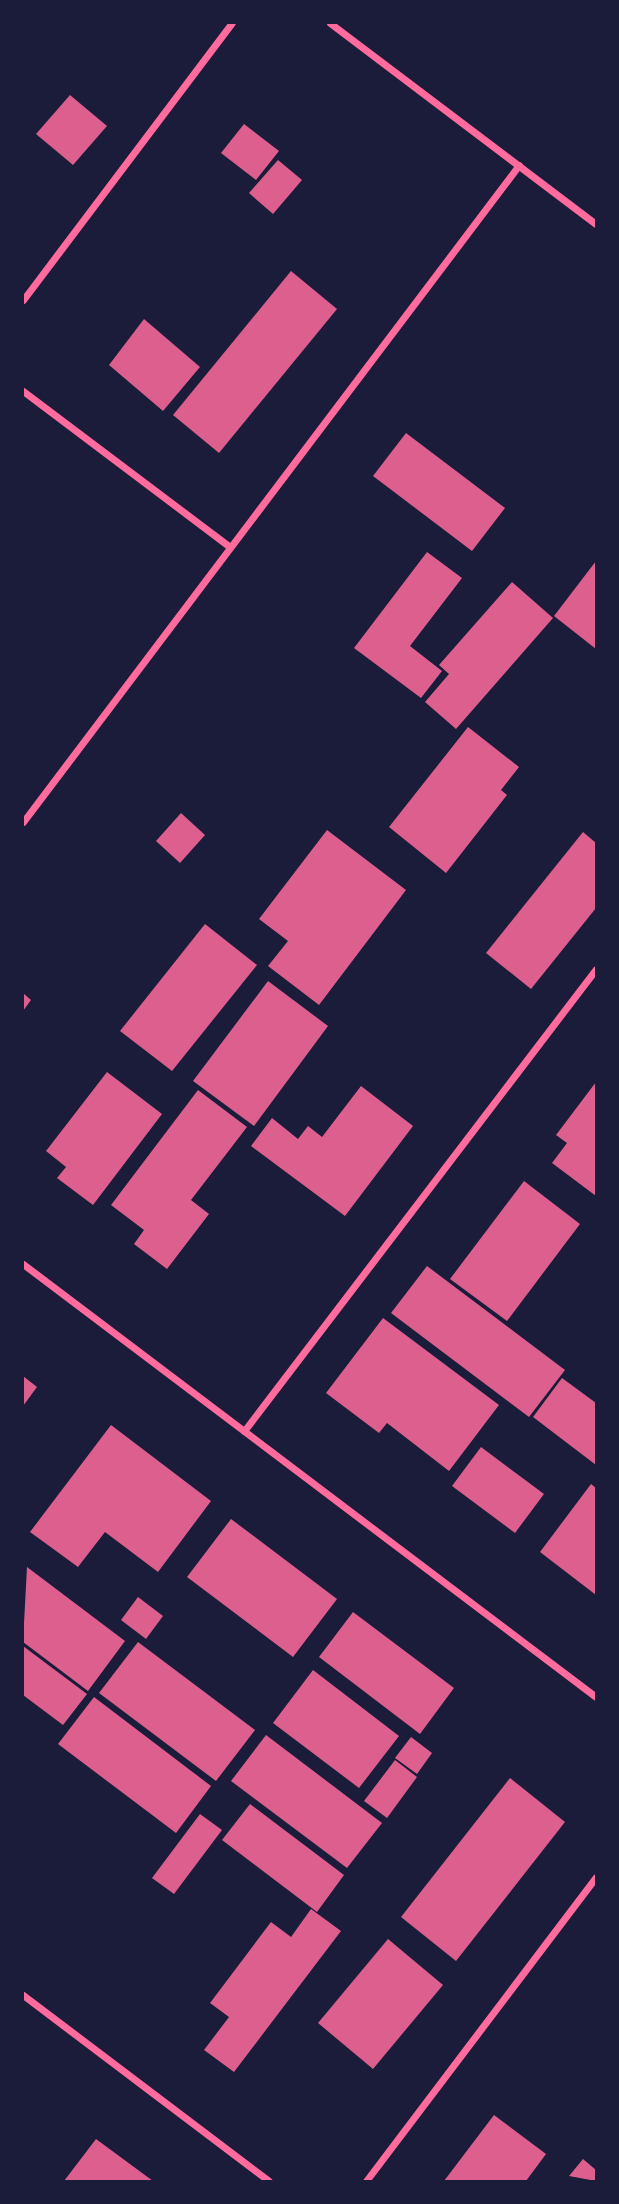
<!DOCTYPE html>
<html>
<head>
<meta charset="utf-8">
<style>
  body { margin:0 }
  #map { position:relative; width:619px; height:2204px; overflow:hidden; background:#1b1b3a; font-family:"PT Sans",sans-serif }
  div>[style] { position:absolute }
  .building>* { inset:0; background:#dd5f8e }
  .minor>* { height:7px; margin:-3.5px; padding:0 3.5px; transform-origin:3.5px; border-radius:3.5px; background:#ff6b9d }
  span { translate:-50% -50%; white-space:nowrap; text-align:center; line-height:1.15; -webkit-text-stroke:6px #1b1b3a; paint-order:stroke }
  .frame { position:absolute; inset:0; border:24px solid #1b1b3a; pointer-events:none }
</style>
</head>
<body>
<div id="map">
  <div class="building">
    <div style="clip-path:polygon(70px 95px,107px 126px,73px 165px,36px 134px)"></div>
    <div style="clip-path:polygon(244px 124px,279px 151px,256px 180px,221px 153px)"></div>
    <div style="clip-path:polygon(278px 160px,302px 180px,273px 214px,249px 193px)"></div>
    <div style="clip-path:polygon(291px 271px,337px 309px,219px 453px,173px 415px)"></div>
    <div style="clip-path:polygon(144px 319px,200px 367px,163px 411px,109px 365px)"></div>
    <div style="clip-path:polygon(406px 433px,505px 508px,472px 551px,373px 476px)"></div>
    <div style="clip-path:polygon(427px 552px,462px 578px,410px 646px,442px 671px,421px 698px,354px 648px)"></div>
    <div style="clip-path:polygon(596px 561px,596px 649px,554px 616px)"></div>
    <div style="clip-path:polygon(512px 582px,553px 618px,456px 729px,425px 702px,449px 674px,439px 665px)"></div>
    <div style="clip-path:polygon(468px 727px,519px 767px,501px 790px,507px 795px,446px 873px,389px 827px)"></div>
    <div style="clip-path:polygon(181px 813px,205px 835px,180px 863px,156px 841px)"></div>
    <div style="clip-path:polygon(327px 830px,406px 890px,319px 1005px,268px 966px,288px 941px,259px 919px)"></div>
    <div style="clip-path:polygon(583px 832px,596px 843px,596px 908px,531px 989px,486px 953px)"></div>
    <div style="clip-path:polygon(205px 924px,257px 965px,172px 1071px,120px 1031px)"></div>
    <div style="clip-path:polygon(268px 981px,328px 1026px,254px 1126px,193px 1081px)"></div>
    <div style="clip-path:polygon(23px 993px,31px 1000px,23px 1011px)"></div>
    <div style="clip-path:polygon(107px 1072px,162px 1114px,93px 1205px,57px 1178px,66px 1167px,46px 1151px)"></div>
    <div style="clip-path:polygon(596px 1082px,596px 1196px,552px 1163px,567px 1143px,556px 1135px)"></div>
    <div style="clip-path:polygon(361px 1086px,413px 1126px,345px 1216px,251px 1146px,272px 1118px,298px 1139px,308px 1126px,322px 1137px)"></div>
    <div style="clip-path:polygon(198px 1090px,247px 1127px,191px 1200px,209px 1214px,167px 1269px,134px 1244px,144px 1230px,111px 1205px)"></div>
    <div style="clip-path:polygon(524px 1181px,580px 1224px,507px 1321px,450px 1279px)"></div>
    <div style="clip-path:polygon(427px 1266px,565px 1370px,529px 1417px,391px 1313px)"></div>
    <div style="clip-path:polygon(383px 1318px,499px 1405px,449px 1471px,387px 1423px,379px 1433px,326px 1393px)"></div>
    <div style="clip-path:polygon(23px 1376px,37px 1387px,23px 1406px)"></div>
    <div style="clip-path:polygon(562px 1378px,596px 1403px,596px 1465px,533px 1417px)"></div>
    <div style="clip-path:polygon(111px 1425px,211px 1501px,158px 1572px,105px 1532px,78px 1567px,30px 1532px)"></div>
    <div style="clip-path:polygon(481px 1447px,544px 1494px,515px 1533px,452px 1486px)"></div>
    <div style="clip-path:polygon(591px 1484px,596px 1488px,596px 1595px,540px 1552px)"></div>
    <div style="clip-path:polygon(231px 1519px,337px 1599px,293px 1657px,187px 1577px)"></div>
    <div style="clip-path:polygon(27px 1567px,125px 1641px,88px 1691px,23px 1642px)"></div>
    <div style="clip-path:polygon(138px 1597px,163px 1616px,146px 1639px,121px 1620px)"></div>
    <div style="clip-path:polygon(353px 1612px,454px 1688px,420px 1734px,319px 1657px)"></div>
    <div style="clip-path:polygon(138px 1642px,255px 1730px,216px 1781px,99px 1693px)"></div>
    <div style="clip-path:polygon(23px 1646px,87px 1694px,63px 1725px,23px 1695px)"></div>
    <div style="clip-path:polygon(313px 1670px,399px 1736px,359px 1788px,273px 1723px)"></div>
    <div style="clip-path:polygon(94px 1697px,211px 1786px,176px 1833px,58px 1744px)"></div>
    <div style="clip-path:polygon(266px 1735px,382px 1823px,347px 1868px,231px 1781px)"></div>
    <div style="clip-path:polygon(411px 1737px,432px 1753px,417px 1774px,395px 1758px)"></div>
    <div style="clip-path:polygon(395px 1760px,417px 1777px,387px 1818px,364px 1801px)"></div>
    <div style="clip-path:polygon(510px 1778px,565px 1822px,456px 1961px,401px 1917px)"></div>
    <div style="clip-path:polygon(250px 1804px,344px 1875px,317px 1912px,222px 1840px)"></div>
    <div style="clip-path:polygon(200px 1814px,222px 1830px,174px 1894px,152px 1878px)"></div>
    <div style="clip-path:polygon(311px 1909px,341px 1931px,234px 2072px,204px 2050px,229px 2017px,210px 2003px,271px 1922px,291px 1937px)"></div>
    <div style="clip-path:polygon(388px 1939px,443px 1985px,373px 2069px,318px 2023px)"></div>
    <div style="clip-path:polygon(494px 2115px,546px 2154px,526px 2181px,444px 2181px)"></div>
    <div style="clip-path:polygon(96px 2139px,153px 2181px,64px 2181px)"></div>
    <div style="clip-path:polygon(583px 2159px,596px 2170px,596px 2181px,569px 2176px)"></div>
  </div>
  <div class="minor">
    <div style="left:330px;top:23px;width:333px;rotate:37.1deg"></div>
    <div style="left:23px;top:300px;width:347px;rotate:-53deg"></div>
    <div style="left:23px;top:391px;width:259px;rotate:37deg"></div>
    <div style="left:23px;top:822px;width:823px;rotate:-52.95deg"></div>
    <div style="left:23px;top:1264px;width:718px;rotate:37.08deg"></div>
    <div style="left:244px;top:1431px;width:581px;rotate:-52.7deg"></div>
    <div style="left:23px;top:1995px;width:308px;rotate:37.1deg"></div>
    <div style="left:366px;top:2181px;width:381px;rotate:-52.9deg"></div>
  </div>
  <div class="frame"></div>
</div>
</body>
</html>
